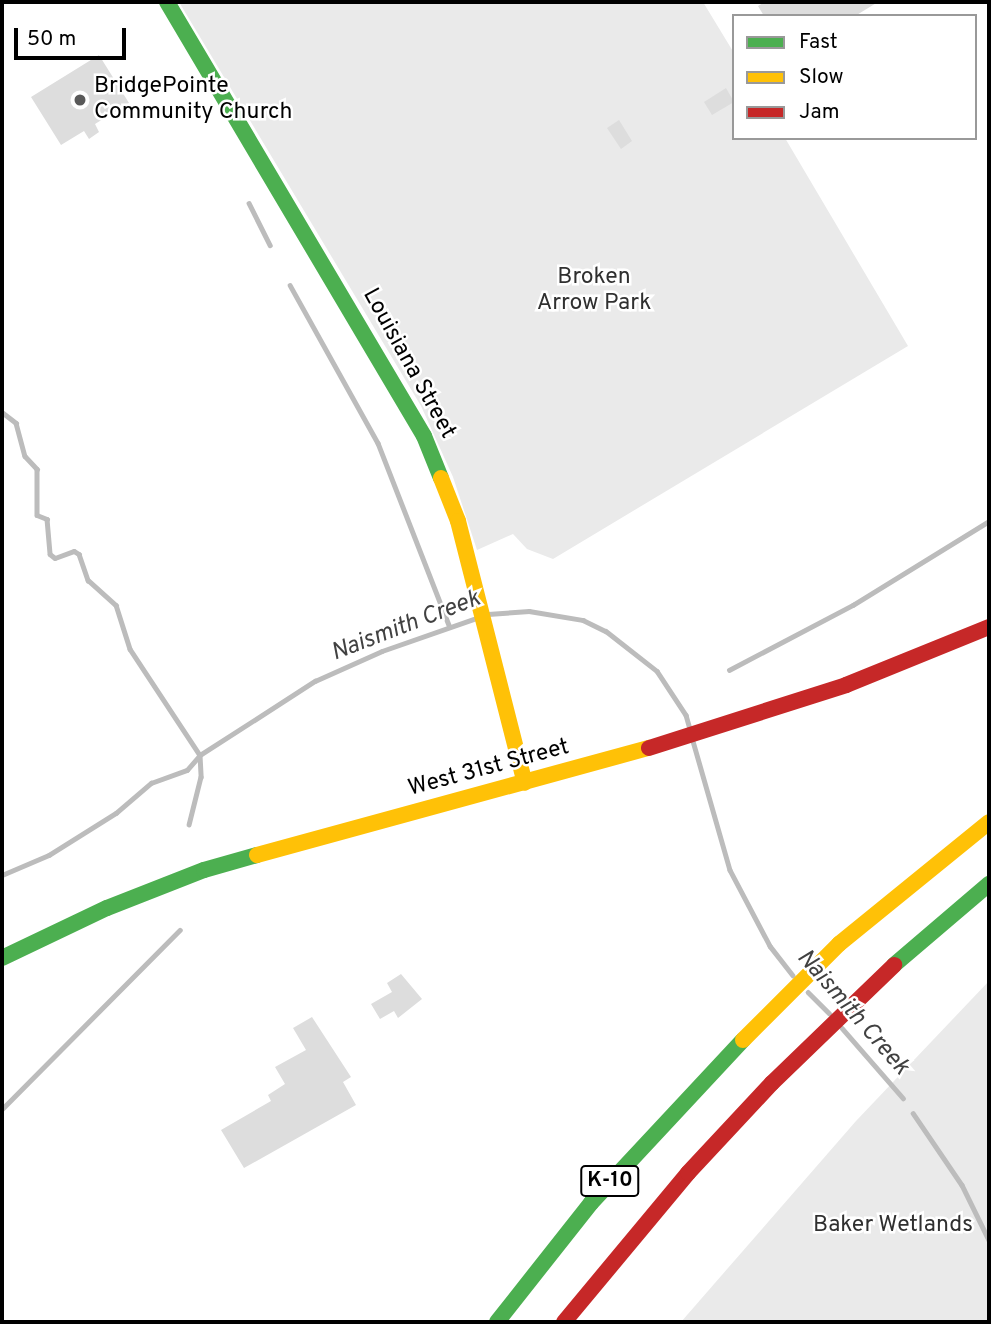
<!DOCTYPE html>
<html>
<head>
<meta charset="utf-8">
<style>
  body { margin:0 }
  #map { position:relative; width:991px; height:1324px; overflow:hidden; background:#fff; font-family:Overpass,sans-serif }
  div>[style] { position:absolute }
  .green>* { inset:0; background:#eaeaea }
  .stream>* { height:4.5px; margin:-2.25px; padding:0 2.25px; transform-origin:2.25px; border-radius:2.25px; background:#bcbcbc }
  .building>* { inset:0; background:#ddd }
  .fast>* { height:16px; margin:-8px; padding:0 8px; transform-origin:8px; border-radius:8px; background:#4caf50 }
  .slow>* { height:16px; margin:-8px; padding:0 8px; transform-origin:8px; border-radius:8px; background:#ffc107 }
  .jam>* { height:16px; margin:-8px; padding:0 8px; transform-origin:8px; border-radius:8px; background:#c62828 }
  .dots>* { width:19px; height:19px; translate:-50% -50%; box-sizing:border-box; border:4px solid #fff; border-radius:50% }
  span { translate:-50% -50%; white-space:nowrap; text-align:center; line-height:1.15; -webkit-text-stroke:5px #fff; paint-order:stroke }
  .shield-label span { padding:2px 5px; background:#fff; border:2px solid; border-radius:5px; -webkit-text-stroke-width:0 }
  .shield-label { font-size:21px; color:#000; font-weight:700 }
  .poi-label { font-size:23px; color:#000 }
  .left { translate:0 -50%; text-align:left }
  .park-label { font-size:23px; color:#303030 }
  .street-label { font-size:23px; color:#000 }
  .water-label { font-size:24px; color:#414141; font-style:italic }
  .frame { position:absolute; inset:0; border:4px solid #000; pointer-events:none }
  .legend { position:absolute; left:732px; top:14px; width:245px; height:126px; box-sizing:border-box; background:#fff; border:2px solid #999; margin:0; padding:9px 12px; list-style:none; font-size:21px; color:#000 }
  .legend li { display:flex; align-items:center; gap:14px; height:35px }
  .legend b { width:35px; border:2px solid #999 }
  .scale { position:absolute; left:14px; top:28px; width:112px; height:32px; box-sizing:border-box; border:4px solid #000; border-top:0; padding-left:9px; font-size:21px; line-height:24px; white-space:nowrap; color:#000; -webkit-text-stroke:5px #fff; paint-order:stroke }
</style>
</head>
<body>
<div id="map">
  <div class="green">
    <div style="clip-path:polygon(179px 2px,703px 2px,734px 53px,734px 138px,785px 138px,908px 346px,553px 559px,527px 549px,513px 534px,477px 550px,453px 477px,421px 406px)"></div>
    <div style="clip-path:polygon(989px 981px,989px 1322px,681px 1322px,856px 1121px)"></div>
  </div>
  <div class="stream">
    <div style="left:249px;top:203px;width:47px;rotate:63.4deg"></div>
    <div style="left:290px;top:285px;width:181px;rotate:60.9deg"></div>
    <div style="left:378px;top:443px;width:195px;rotate:68.7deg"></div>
    <div style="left:2px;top:412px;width:18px;rotate:38deg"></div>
    <div style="left:16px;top:423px;width:34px;rotate:75deg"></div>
    <div style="left:25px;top:456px;width:18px;rotate:47deg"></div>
    <div style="left:37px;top:469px;width:46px;rotate:90deg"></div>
    <div style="left:37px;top:515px;width:11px;rotate:22deg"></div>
    <div style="left:47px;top:519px;width:35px;rotate:85deg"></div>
    <div style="left:50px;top:554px;width:6px;rotate:39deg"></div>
    <div style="left:55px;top:558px;width:20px;rotate:-20deg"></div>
    <div style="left:74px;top:551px;width:6px;rotate:31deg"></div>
    <div style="left:79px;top:554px;width:28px;rotate:71deg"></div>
    <div style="left:88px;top:580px;width:38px;rotate:42deg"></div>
    <div style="left:116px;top:605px;width:46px;rotate:72.3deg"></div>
    <div style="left:130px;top:649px;width:127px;rotate:56.6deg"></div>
    <div style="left:200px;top:755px;width:22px;rotate:87deg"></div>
    <div style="left:201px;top:777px;width:49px;rotate:104deg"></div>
    <div style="left:488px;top:614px;width:41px;rotate:-4.2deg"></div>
    <div style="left:529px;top:611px;width:55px;rotate:9.5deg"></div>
    <div style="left:583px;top:620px;width:25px;rotate:26deg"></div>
    <div style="left:606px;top:631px;width:65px;rotate:38.1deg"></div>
    <div style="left:657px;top:671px;width:53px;rotate:56.6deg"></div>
    <div style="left:686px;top:715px;width:15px;rotate:74deg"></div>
    <div style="left:729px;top:670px;width:140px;rotate:-27.7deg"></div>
    <div style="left:853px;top:605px;width:160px;rotate:-31.7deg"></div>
    <div style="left:693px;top:741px;width:134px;rotate:74deg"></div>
    <div style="left:730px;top:870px;width:86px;rotate:62.2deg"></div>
    <div style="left:770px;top:946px;width:37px;rotate:52deg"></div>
    <div style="left:2px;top:875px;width:51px;rotate:-23.1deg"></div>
    <div style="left:49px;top:855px;width:79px;rotate:-32.1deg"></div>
    <div style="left:116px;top:813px;width:46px;rotate:-40.6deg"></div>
    <div style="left:151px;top:783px;width:38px;rotate:-20deg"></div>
    <div style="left:187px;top:770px;width:20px;rotate:-49deg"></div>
    <div style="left:200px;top:755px;width:137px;rotate:-32.8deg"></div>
    <div style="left:315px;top:681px;width:73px;rotate:-24.1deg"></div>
    <div style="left:382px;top:651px;width:100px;rotate:-19.3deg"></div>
    <div style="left:808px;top:992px;width:30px;rotate:45deg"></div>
    <div style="left:842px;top:1028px;width:93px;rotate:48.9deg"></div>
    <div style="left:2px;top:1109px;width:252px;rotate:-45.2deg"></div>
    <div style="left:913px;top:1113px;width:87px;rotate:55.8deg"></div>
    <div style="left:962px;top:1185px;width:61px;rotate:63.9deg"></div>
  </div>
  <div class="building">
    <div style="clip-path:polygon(765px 2px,878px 2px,855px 16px,764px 16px,758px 6px)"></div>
    <div style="clip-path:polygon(99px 55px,129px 103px,95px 124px,99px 132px,89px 139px,84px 131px,61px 145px,31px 97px)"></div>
    <div style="clip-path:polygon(726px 88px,734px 102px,712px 115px,704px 102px)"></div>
    <div style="clip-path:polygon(619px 120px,632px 141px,621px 149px,607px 128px)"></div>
    <div style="clip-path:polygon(401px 974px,422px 999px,398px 1018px,394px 1011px,380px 1019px,371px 1004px,392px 992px,387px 983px)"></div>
    <div style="clip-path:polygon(312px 1017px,351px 1077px,343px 1082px,356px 1105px,244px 1168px,221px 1130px,271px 1101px,268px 1095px,285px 1084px,275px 1067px,306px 1050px,293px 1028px)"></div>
  </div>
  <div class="fast">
    <div style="left:167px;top:2px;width:504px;rotate:59.37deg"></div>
    <div style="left:424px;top:436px;width:45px;rotate:68deg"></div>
    <div style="left:2px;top:958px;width:116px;rotate:-25.5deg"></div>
    <div style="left:107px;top:908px;width:104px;rotate:-21.4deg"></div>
    <div style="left:204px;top:870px;width:55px;rotate:-15.8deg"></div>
    <div style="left:894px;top:965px;width:125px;rotate:-40.5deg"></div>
    <div style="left:497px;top:1322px;width:152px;rotate:-51.7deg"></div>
    <div style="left:591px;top:1203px;width:223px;rotate:-47deg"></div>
  </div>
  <div class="slow">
    <div style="left:441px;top:478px;width:46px;rotate:68.4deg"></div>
    <div style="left:458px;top:521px;width:270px;rotate:75.7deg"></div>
    <div style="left:257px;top:855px;width:406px;rotate:-15.3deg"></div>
    <div style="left:743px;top:1040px;width:136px;rotate:-45deg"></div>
    <div style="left:839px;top:944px;width:193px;rotate:-39.1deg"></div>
  </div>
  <div class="jam">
    <div style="left:649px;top:748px;width:207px;rotate:-17.7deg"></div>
    <div style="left:846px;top:685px;width:154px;rotate:-22.1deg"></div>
    <div style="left:564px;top:1322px;width:194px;rotate:-50.2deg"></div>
    <div style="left:688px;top:1173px;width:123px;rotate:-47deg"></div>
    <div style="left:772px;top:1083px;width:170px;rotate:-44deg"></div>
  </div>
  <div class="dots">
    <div style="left:80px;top:100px;background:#595959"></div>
  </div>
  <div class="shield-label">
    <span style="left:610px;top:1181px">K-10</span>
  </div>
  <div class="poi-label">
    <span class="left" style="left:94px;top:100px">BridgePointe<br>Community Church</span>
  </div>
  <div class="park-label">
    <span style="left:594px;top:291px">Broken<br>Arrow Park</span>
    <span style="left:893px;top:1226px">Baker Wetlands</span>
  </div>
  <div class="street-label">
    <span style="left:408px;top:364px;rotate:61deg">Louisiana Street</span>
    <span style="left:489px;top:769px;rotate:-15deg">West 31st Street</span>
  </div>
  <div class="water-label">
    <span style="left:406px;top:627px;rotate:-21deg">Naismith Creek</span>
    <span style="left:852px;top:1013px;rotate:49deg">Naismith Creek</span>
  </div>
  <div class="frame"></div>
  <ul class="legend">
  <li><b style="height:9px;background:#4caf50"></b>Fast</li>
  <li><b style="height:9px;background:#ffc107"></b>Slow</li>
  <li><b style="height:9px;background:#c62828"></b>Jam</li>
  </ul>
  <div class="scale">50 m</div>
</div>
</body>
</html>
